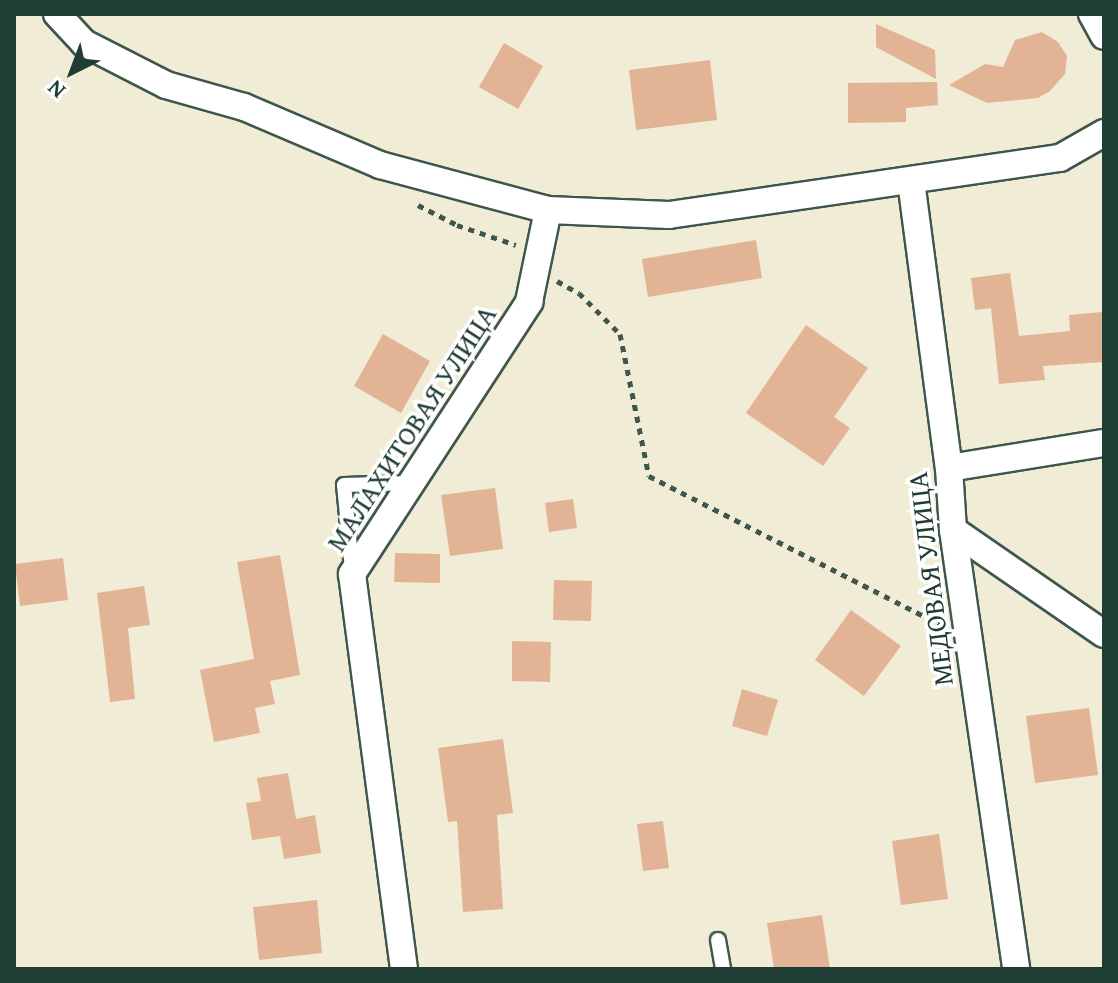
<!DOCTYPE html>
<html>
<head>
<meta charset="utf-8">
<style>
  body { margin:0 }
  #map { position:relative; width:1118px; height:983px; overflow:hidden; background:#f0ecd6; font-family:"Gentium Book Plus",serif }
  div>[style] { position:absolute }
  .building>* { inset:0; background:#e3b396 }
  .path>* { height:5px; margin-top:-2.5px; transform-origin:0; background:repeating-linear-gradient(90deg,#3e574c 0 6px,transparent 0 12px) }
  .roads { filter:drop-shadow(2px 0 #3e574c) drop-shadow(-2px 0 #3e574c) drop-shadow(0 2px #3e574c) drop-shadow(0 -2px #3e574c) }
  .lane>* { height:14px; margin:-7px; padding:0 7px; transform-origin:7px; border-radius:7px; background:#fff }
  .street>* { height:26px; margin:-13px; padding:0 13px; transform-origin:13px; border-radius:13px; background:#fff }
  span { translate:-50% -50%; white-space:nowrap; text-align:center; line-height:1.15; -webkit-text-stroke:7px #fff; paint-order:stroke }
  .street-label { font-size:28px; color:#1f3d34 }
  .frame { position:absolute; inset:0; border:16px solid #1f3d34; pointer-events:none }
  .north { position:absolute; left:32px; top:32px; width:80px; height:80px; -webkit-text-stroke:6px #fff; paint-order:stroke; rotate:222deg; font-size:22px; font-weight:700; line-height:32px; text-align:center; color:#1f3d34 }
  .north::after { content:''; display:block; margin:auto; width:28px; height:36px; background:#1f3d34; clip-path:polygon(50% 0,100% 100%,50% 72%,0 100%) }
</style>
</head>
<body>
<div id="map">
  <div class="building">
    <div style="clip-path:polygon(876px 24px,935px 50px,936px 79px,876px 47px)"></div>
    <div style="clip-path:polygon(1042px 32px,1058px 42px,1067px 56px,1065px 74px,1050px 91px,1038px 98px,987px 103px,949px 85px,985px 64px,1003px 67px,1015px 40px)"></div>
    <div style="clip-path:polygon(504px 43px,543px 66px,518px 109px,479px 87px)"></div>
    <div style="clip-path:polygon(710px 60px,717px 120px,636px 130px,629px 70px)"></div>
    <div style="clip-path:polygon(937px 82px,938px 105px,906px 108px,906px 122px,848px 123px,848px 83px)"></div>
    <div style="clip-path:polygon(756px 240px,762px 278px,648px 297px,642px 259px)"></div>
    <div style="clip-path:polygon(1010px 273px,1019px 336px,1070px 331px,1069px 315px,1102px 312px,1104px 362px,1043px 366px,1045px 380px,999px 384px,991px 308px,975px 310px,971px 278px)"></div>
    <div style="clip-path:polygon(806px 325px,868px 368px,834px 417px,850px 428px,823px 466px,746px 413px)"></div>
    <div style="clip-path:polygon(383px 334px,430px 361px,401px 413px,354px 386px)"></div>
    <div style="clip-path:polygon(495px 488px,503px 549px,450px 556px,441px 495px)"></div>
    <div style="clip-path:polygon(573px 499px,577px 528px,549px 532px,545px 503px)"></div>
    <div style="clip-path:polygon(395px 553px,440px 554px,440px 583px,394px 582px)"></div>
    <div style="clip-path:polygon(280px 555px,300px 675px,270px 681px,275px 704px,255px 708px,260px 733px,214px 742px,200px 670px,254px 659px,237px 562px)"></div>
    <div style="clip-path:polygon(63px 558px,68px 600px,20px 606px,15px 564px)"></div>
    <div style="clip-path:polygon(554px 580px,592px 581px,591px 621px,553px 620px)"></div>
    <div style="clip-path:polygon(144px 586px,150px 625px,128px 628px,135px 699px,110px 702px,97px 593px)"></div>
    <div style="clip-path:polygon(851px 610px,901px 646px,864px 696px,815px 660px)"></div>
    <div style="clip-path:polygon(512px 641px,551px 642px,550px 682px,512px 681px)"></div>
    <div style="clip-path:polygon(742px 689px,778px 700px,767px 736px,732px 726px)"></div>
    <div style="clip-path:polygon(1089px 708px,1098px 775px,1035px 783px,1026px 716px)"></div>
    <div style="clip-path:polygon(503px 739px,513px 813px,497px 815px,503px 909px,463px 912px,457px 821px,448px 822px,438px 748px)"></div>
    <div style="clip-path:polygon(288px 773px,296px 819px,315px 815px,321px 853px,284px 859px,280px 836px,252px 840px,246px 803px,261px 801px,257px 778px)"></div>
    <div style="clip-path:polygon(663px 821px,669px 868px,643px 871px,637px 824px)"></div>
    <div style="clip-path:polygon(939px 834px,948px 899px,901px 905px,892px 841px)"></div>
    <div style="clip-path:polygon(317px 900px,322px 953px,259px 960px,253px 907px)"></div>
    <div style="clip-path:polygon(822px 915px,830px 969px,774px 969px,767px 923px)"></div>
  </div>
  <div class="path">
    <div style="left:418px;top:205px;width:44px;rotate:27.1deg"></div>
    <div style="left:457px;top:225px;width:62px;rotate:18.7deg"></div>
    <div style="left:557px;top:281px;width:25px;rotate:29deg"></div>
    <div style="left:579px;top:293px;width:58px;rotate:45deg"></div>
    <div style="left:620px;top:334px;width:145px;rotate:78.5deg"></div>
    <div style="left:649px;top:476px;width:326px;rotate:27deg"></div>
  </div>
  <div class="roads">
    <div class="lane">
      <div style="left:352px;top:569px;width:84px;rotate:-95.4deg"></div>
      <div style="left:344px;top:485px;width:67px;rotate:-1.7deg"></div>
      <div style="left:718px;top:940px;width:29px;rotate:80deg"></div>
    </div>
    <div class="street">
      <div style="left:57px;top:14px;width:40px;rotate:47deg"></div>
      <div style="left:84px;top:43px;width:92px;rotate:27.1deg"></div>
      <div style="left:166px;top:85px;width:81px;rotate:15.8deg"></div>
      <div style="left:244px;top:107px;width:148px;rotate:23.1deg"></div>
      <div style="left:380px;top:165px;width:174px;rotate:15deg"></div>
      <div style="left:548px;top:210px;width:121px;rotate:2.4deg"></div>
      <div style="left:669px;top:215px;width:395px;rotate:-8.3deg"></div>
      <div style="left:1060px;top:158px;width:51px;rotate:-29.6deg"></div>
      <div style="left:1092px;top:14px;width:25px;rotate:61deg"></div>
      <div style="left:911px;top:181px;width:290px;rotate:82.5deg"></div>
      <div style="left:949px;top:468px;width:62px;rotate:86.3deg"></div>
      <div style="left:953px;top:530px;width:443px;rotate:81.8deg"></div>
      <div style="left:949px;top:468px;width:157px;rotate:-9.2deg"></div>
      <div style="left:953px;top:530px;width:183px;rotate:34.6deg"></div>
      <div style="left:404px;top:969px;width:398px;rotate:-97.5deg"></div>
      <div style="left:352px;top:574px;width:325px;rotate:-56.9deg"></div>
      <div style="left:529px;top:302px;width:94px;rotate:-78.3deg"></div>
    </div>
  </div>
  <div class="street-label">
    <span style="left:411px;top:428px;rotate:-57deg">МАЛАХИТОВАЯ УЛИЦА</span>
    <span style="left:930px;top:579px;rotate:-97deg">МЕДОВАЯ УЛИЦА</span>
  </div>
  <div class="frame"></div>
  <div class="north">N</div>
</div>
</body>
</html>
